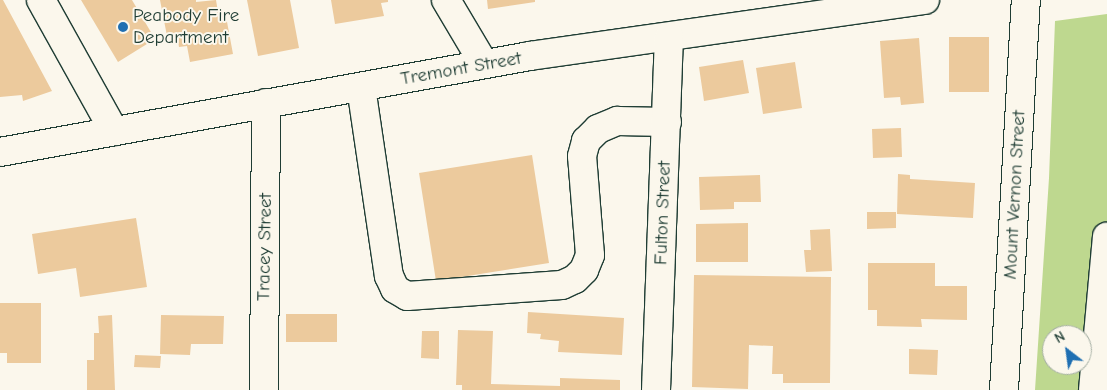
<!DOCTYPE html>
<html>
<head>
<meta charset="utf-8">
<style>
  body { margin:0 }
  #map { position:relative; width:1107px; height:390px; overflow:hidden; background:#fbf7ec; font-family:"Comic Neue",sans-serif }
  div>[style] { position:absolute }
  .green>* { inset:0; background:#bed88f }
  .building>* { inset:0; background:#ecca9d }
  .roads { filter:drop-shadow(1px 0 #1f3d34) drop-shadow(-1px 0 #1f3d34) drop-shadow(0 1px #1f3d34) drop-shadow(0 -1px #1f3d34) }
  .minor>* { height:28px; margin:-14px; padding:0 14px; transform-origin:14px; border-radius:14px; background:#fbf7ec }
  .dots>* { width:14px; height:14px; translate:-50% -50%; box-sizing:border-box; border:2px solid #fbf7ec; border-radius:50% }
  span { translate:-50% -50%; white-space:nowrap; text-align:center; line-height:1.15; -webkit-text-stroke:4px #fbf7ec; paint-order:stroke }
  .poi-label { font-size:19px; color:#1f3d34 }
  .left { translate:0 -50%; text-align:left }
  .street-label { font-size:19px; color:#1f3d34 }
  .north { position:absolute; left:1042px; top:325px; width:50px; height:50px; box-sizing:border-box; background:#fbf7ec; border:1px solid #a3ada2; border-radius:50%; rotate:330deg; font-size:14px; font-weight:700; line-height:20px; text-align:center; color:#1f3d34 }
  .north::after { content:''; display:block; margin:auto; width:18px; height:22px; background:#1f6fb2; clip-path:polygon(50% 0,100% 100%,50% 72%,0 100%) }
</style>
</head>
<body>
<div id="map">
  <div class="green">
    <div style="clip-path:polygon(evenodd,1107px 14px,1107px 390px,1035px 390px,1049px 178px,1055px 21px,1107px 14px,1052px 335px,1082px 335px,1082px 365px,1052px 365px,1052px 335px)"></div>
  </div>
  <div class="building">
    <div style="clip-path:polygon(0 0,3px 0,52px 91px,23px 101px,22px 95px,0 97px)"></div>
    <div style="clip-path:polygon(81px 0,132px 0,155px 39px,118px 62px)"></div>
    <div style="clip-path:polygon(160px 0,196px 0,196px 2px,216px 0,218px 12px,225px 11px,233px 54px,190px 62px,187px 46px,179px 47px,177px 35px,167px 36px)"></div>
    <div style="clip-path:polygon(247px 0,290px 0,299px 48px,258px 56px)"></div>
    <div style="clip-path:polygon(331px 0,388px 0,388px 2px,381px 3px,384px 16px,335px 24px)"></div>
    <div style="clip-path:polygon(487px 0,535px 0,535px 2px,488px 9px)"></div>
    <div style="clip-path:polygon(949px 37px,989px 37px,989px 92px,949px 92px)"></div>
    <div style="clip-path:polygon(919px 38px,924px 103px,901px 105px,900px 97px,884px 98px,880px 41px)"></div>
    <div style="clip-path:polygon(743px 60px,749px 93px,704px 101px,699px 67px)"></div>
    <div style="clip-path:polygon(795px 62px,802px 108px,763px 114px,756px 68px)"></div>
    <div style="clip-path:polygon(901px 128px,902px 157px,873px 158px,872px 129px)"></div>
    <div style="clip-path:polygon(532px 155px,549px 263px,436px 281px,419px 173px)"></div>
    <div style="clip-path:polygon(898px 174px,910px 175px,910px 179px,975px 183px,973px 218px,897px 214px)"></div>
    <div style="clip-path:polygon(760px 175px,761px 202px,734px 202px,734px 209px,700px 210px,699px 177px)"></div>
    <div style="clip-path:polygon(867px 212px,896px 212px,896px 228px,867px 229px)"></div>
    <div style="clip-path:polygon(136px 218px,147px 287px,80px 297px,76px 268px,38px 274px,32px 234px)"></div>
    <div style="clip-path:polygon(748px 223px,748px 262px,696px 262px,696px 224px)"></div>
    <div style="clip-path:polygon(830px 229px,832px 271px,806px 272px,804px 250px,811px 250px,810px 230px)"></div>
    <div style="clip-path:polygon(868px 263px,935px 263px,935px 286px,967px 286px,967px 320px,921px 319px,922px 327px,877px 326px,877px 310px,868px 310px)"></div>
    <div style="clip-path:polygon(694px 275px,831px 277px,830px 383px,783px 383px,783px 374px,772px 374px,773px 346px,749px 345px,748px 389px,692px 387px)"></div>
    <div style="clip-path:polygon(0 303px,41px 303px,41px 363px,7px 363px,7px 353px,0 353px)"></div>
    <div style="clip-path:polygon(528px 312px,624px 318px,622px 355px,558px 352px,559px 341px,540px 339px,541px 334px,527px 333px)"></div>
    <div style="clip-path:polygon(286px 314px,337px 314px,337px 342px,286px 342px)"></div>
    <div style="clip-path:polygon(112px 315px,115px 390px,87px 390px,87px 360px,94px 360px,94px 333px,99px 333px,98px 316px)"></div>
    <div style="clip-path:polygon(161px 315px,224px 316px,223px 344px,191px 344px,190px 355px,160px 354px)"></div>
    <div style="clip-path:polygon(458px 330px,493px 331px,491px 384px,560px 386px,560px 378px,620px 380px,620px 390px,462px 390px,462px 385px,456px 385px)"></div>
    <div style="clip-path:polygon(422px 331px,439px 331px,439px 359px,421px 358px)"></div>
    <div style="clip-path:polygon(909px 349px,938px 350px,937px 375px,909px 374px)"></div>
    <div style="clip-path:polygon(135px 355px,161px 356px,160px 368px,134px 367px)"></div>
  </div>
  <div class="roads">
    <div class="minor">
      <div style="left:41px;top:0;width:150px;rotate:60.9deg"></div>
      <div style="left:446px;top:0;width:74px;rotate:59.3deg"></div>
      <div style="left:361px;top:87px;width:191px;rotate:81.6deg"></div>
      <div style="left:389px;top:276px;width:14px;rotate:65deg"></div>
      <div style="left:395px;top:289px;width:14px;rotate:30deg"></div>
      <div style="left:407px;top:296px;width:155px;rotate:-4.1deg"></div>
      <div style="left:562px;top:285px;width:14px;rotate:-25deg"></div>
      <div style="left:575px;top:279px;width:13px;rotate:-45deg"></div>
      <div style="left:584px;top:270px;width:16px;rotate:-68deg"></div>
      <div style="left:590px;top:255px;width:99px;rotate:-94.6deg"></div>
      <div style="left:582px;top:156px;width:16px;rotate:-75deg"></div>
      <div style="left:586px;top:141px;width:17px;rotate:-45deg"></div>
      <div style="left:598px;top:129px;width:21px;rotate:-23deg"></div>
      <div style="left:617px;top:121px;width:50px;rotate:1.1deg"></div>
      <div style="left:0;top:152px;width:539px;rotate:-10.27deg"></div>
      <div style="left:530px;top:56px;width:399px;rotate:-8.1deg"></div>
      <div style="left:264px;top:390px;width:287px;rotate:-89.6deg"></div>
      <div style="left:656px;top:390px;width:353px;rotate:-87.9deg"></div>
      <div style="left:1004px;top:390px;width:391px;rotate:-86.8deg"></div>
      <div style="left:1093px;top:390px;width:154px;rotate:-84.8deg"></div>
    </div>
  </div>
  <div class="dots">
    <div style="left:123px;top:27px;background:#1f6fb2"></div>
  </div>
  <div class="poi-label">
    <span class="left" style="left:133px;top:27px">Peabody Fire<br>Department</span>
  </div>
  <div class="street-label">
    <span style="left:461px;top:69px;rotate:-10deg">Tremont Street</span>
    <span style="left:1015px;top:195px;rotate:-87deg">Mount Vernon Street</span>
    <span style="left:663px;top:213px;rotate:-88deg">Fulton Street</span>
    <span style="left:265px;top:247px;rotate:-89deg">Tracey Street</span>
  </div>
  <div class="north">N</div>
</div>
</body>
</html>
